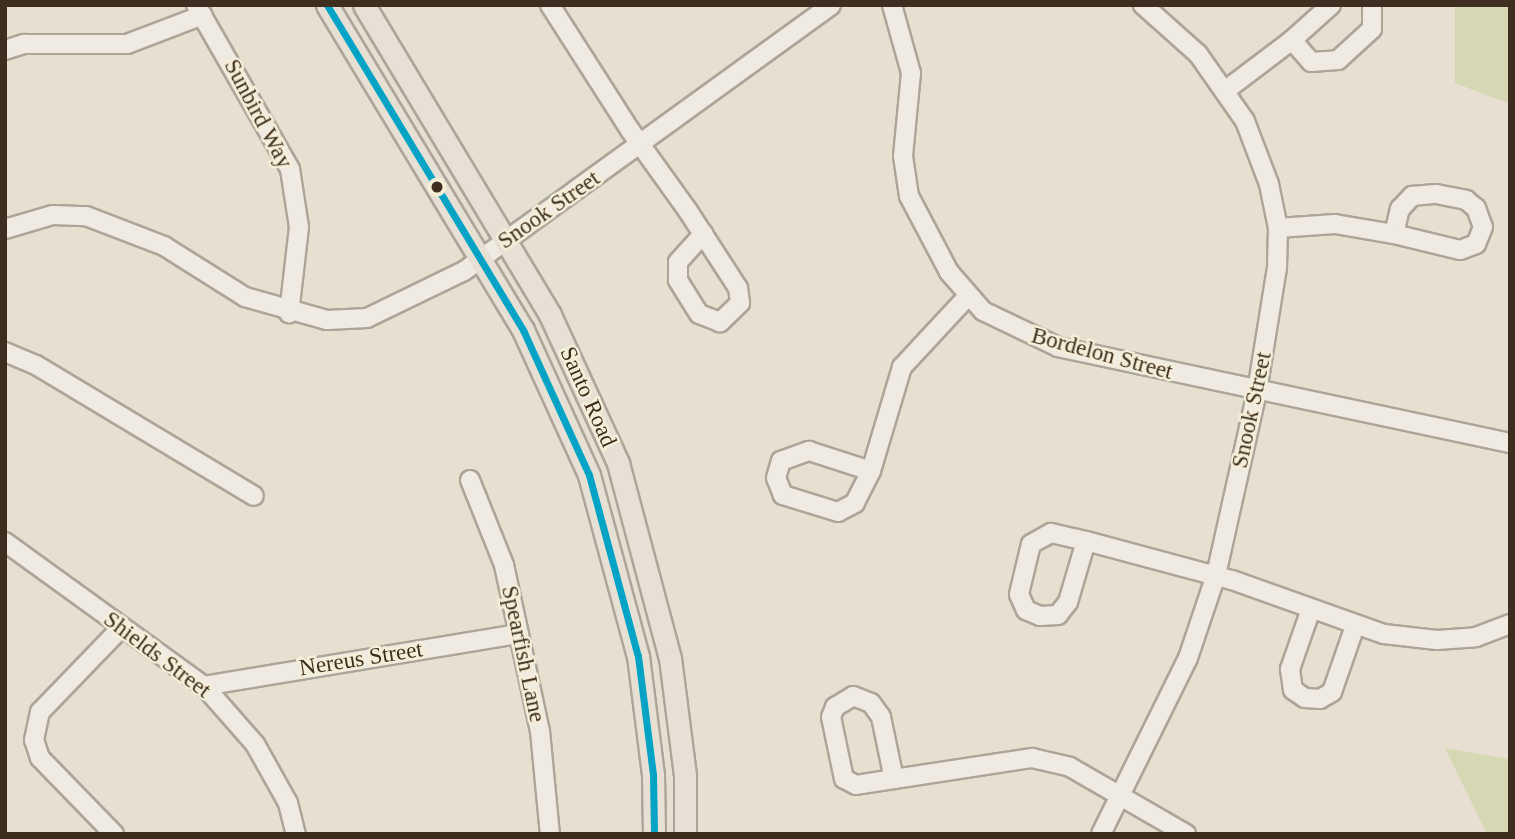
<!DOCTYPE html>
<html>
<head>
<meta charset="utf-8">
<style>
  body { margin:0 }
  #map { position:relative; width:1515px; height:839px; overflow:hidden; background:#e7e0d1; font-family:Georgia,serif }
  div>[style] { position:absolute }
  .green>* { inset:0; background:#d6d7b3 }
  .roads { filter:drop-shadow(2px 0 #ada599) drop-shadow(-2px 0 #ada599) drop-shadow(0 2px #ada599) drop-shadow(0 -2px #ada599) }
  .minor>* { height:18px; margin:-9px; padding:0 9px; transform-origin:9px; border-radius:9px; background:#efebe3 }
  .major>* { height:21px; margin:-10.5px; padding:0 10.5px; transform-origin:10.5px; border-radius:10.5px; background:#e6e1d4 }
  .bus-1>* { height:7px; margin:-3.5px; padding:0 3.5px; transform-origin:3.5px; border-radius:3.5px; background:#03a3c5 }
  .dots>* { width:19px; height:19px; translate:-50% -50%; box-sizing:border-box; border:4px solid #f7eed8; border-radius:50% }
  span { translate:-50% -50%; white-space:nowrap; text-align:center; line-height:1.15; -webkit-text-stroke:5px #f7eed8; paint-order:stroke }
  .street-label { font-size:23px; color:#3d2e20 }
  .frame { position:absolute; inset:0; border:7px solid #3d2e20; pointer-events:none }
</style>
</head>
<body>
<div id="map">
  <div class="green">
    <div style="clip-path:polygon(1455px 5px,1510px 5px,1510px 104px,1455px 83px)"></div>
    <div style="clip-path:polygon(1445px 748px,1510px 759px,1510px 834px,1487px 834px)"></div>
  </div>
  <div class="roads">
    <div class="minor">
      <div style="left:196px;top:5px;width:189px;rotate:60.2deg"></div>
      <div style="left:290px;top:169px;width:59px;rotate:81.2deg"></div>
      <div style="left:299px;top:227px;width:87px;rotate:96.6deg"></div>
      <div style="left:550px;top:5px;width:148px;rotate:57.4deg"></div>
      <div style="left:630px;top:130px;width:100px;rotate:54.4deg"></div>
      <div style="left:688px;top:211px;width:92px;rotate:57deg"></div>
      <div style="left:738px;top:288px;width:15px;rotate:82deg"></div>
      <div style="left:740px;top:303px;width:28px;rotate:136deg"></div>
      <div style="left:720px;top:322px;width:22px;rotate:-159deg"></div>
      <div style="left:699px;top:314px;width:40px;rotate:-122deg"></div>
      <div style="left:678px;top:280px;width:18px;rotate:-90deg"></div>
      <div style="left:678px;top:262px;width:38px;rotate:-48deg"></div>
      <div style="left:892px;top:5px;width:71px;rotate:74.4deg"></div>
      <div style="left:911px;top:73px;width:83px;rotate:95.5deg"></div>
      <div style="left:903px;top:156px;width:40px;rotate:81.5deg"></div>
      <div style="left:909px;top:196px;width:86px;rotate:62.2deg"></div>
      <div style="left:949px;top:272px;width:52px;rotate:48.9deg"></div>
      <div style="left:983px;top:311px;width:83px;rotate:25.6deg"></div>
      <div style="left:1058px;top:347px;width:462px;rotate:12deg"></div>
      <div style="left:1331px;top:5px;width:52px;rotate:138.1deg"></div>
      <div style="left:1292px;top:40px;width:29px;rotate:49deg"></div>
      <div style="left:1311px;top:62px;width:27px;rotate:-4deg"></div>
      <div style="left:1338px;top:60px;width:46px;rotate:-42.4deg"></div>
      <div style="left:1372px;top:29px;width:24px;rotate:-90deg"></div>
      <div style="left:5px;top:50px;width:20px;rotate:-18deg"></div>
      <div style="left:24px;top:44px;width:103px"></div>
      <div style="left:127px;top:44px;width:81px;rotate:-20.9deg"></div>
      <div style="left:1226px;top:90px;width:83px;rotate:-37.1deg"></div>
      <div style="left:1436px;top:194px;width:31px;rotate:11deg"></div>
      <div style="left:1466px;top:200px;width:13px;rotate:39deg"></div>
      <div style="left:1476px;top:208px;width:20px;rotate:70deg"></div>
      <div style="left:1483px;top:227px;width:18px;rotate:112deg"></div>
      <div style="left:1476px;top:244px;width:17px;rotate:159deg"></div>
      <div style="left:1460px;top:250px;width:68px;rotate:-166.4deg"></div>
      <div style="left:1394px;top:234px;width:26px;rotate:-77deg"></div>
      <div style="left:1400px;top:209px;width:18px;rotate:-47deg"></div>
      <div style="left:1412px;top:196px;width:24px;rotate:-5deg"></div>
      <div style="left:1278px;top:228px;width:57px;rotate:-4deg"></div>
      <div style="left:1335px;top:224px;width:60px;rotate:9.6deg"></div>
      <div style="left:5px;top:229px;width:50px;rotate:-16.3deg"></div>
      <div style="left:53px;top:215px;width:33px;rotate:2deg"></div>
      <div style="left:86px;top:216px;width:84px;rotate:21deg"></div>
      <div style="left:164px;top:246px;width:96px;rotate:32.2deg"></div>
      <div style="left:245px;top:297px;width:85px;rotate:15.7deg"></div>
      <div style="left:327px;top:320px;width:40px;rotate:-2.9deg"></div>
      <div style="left:367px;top:318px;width:108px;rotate:-25.9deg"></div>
      <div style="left:464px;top:271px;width:453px;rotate:-35.9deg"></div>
      <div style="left:5px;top:352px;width:34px;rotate:23deg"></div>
      <div style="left:36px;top:365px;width:254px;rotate:31deg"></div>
      <div style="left:809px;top:451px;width:65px;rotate:17.9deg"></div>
      <div style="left:871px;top:471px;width:36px;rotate:117deg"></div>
      <div style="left:855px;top:503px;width:19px;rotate:152deg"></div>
      <div style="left:838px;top:512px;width:58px;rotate:-162.8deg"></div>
      <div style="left:783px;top:495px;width:18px;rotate:-112deg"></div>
      <div style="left:776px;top:478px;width:18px;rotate:-74deg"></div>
      <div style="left:781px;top:461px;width:30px;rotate:-20deg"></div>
      <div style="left:871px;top:471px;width:109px;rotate:-73.4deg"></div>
      <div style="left:902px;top:367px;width:97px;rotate:-47.1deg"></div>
      <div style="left:470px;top:480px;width:92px;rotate:68.2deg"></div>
      <div style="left:504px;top:565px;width:170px;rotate:77.8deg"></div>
      <div style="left:540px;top:731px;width:103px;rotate:84.5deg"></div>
      <div style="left:1051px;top:533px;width:36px;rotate:13deg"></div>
      <div style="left:1086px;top:541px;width:64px;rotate:106.4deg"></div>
      <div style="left:1068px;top:602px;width:16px;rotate:128deg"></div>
      <div style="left:1058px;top:615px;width:18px;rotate:177deg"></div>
      <div style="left:1040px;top:616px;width:15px;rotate:-157deg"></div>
      <div style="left:1026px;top:610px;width:17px;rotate:-114deg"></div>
      <div style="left:1019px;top:594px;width:51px;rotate:-76.5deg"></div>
      <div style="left:1031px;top:544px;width:23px;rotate:-29deg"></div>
      <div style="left:1086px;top:541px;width:151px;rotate:15deg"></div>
      <div style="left:1232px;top:580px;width:161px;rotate:19.6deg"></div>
      <div style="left:1384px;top:634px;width:53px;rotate:6.5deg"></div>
      <div style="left:1437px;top:640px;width:39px;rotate:-4deg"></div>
      <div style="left:1476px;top:637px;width:36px;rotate:-21deg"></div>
      <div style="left:5px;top:542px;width:246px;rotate:35.9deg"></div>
      <div style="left:204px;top:686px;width:77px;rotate:48.7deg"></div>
      <div style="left:255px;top:744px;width:68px;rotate:60.8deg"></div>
      <div style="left:288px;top:803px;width:32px;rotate:76deg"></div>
      <div style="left:1311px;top:609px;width:64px;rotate:109.3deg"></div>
      <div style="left:1290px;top:669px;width:21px;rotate:82deg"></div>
      <div style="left:1293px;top:690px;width:14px;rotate:34deg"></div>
      <div style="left:1305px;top:698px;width:15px;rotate:4deg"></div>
      <div style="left:1320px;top:699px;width:14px;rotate:-30deg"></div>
      <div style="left:1332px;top:692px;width:70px;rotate:-70.8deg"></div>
      <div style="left:204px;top:686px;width:319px;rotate:-9.4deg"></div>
      <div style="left:853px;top:696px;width:19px;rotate:21deg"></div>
      <div style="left:871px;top:703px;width:17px;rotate:54deg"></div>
      <div style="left:881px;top:717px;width:63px;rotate:78.2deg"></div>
      <div style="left:894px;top:779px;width:38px;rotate:171deg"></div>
      <div style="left:856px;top:785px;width:13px;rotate:-153deg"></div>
      <div style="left:844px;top:779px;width:63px;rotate:-101.8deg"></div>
      <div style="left:831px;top:717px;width:11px;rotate:-68deg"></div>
      <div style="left:835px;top:707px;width:21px;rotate:-31deg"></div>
      <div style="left:894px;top:779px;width:140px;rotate:-8.7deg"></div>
      <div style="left:1032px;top:758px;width:39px;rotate:13deg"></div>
      <div style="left:1070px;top:767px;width:134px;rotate:30deg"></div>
      <div style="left:114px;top:834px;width:106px;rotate:-134.2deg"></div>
      <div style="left:40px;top:758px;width:19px;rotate:-108deg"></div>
      <div style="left:34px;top:740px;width:29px;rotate:-78deg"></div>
      <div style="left:40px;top:712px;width:117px;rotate:-46deg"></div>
      <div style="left:1101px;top:834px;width:196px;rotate:-63.7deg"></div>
      <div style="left:1188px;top:658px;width:88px;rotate:-71.4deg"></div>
      <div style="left:1216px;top:575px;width:189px;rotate:-77.4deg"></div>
      <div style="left:1257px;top:391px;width:125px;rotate:-80.8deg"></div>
      <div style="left:1277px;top:268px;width:40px;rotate:-88.6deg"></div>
      <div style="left:1278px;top:228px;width:45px;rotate:-101.6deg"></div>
      <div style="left:1269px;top:184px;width:67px;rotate:-110.9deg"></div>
      <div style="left:1245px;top:121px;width:82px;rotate:-125deg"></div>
      <div style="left:1198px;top:54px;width:74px;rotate:-138.3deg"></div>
    </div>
    <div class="major">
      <div style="left:327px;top:5px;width:380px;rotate:58.9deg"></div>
      <div style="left:523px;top:330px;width:159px;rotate:65.5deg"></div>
      <div style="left:589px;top:475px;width:188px;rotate:74.9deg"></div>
      <div style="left:638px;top:656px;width:120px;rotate:82.8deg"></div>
      <div style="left:653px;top:775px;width:59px;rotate:89deg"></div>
      <div style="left:364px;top:5px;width:362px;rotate:59deg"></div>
      <div style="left:550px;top:315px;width:163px;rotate:65.3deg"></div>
      <div style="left:618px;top:463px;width:202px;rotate:75.1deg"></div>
      <div style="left:670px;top:658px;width:118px;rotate:82.7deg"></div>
      <div style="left:685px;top:775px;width:59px;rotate:90deg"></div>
    </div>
  </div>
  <div class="bus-1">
    <div style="left:327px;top:5px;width:380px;rotate:58.9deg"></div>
    <div style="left:523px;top:330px;width:159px;rotate:65.5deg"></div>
    <div style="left:589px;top:475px;width:188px;rotate:74.9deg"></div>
    <div style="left:638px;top:656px;width:120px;rotate:82.8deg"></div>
    <div style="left:653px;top:775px;width:59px;rotate:89deg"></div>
  </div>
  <div class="dots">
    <div style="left:437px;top:187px;background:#3d2e20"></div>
  </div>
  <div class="street-label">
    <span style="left:258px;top:114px;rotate:62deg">Sunbird Way</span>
    <span style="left:549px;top:210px;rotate:-35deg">Snook Street</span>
    <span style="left:1102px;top:354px;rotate:15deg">Bordelon Street</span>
    <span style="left:588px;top:397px;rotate:66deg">Santo Road</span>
    <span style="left:1252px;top:410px;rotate:-78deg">Snook Street</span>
    <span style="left:523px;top:654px;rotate:78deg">Spearfish Lane</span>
    <span style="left:157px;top:655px;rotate:37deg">Shields Street</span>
    <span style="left:361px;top:659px;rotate:-9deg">Nereus Street</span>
  </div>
  <div class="frame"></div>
</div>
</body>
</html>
